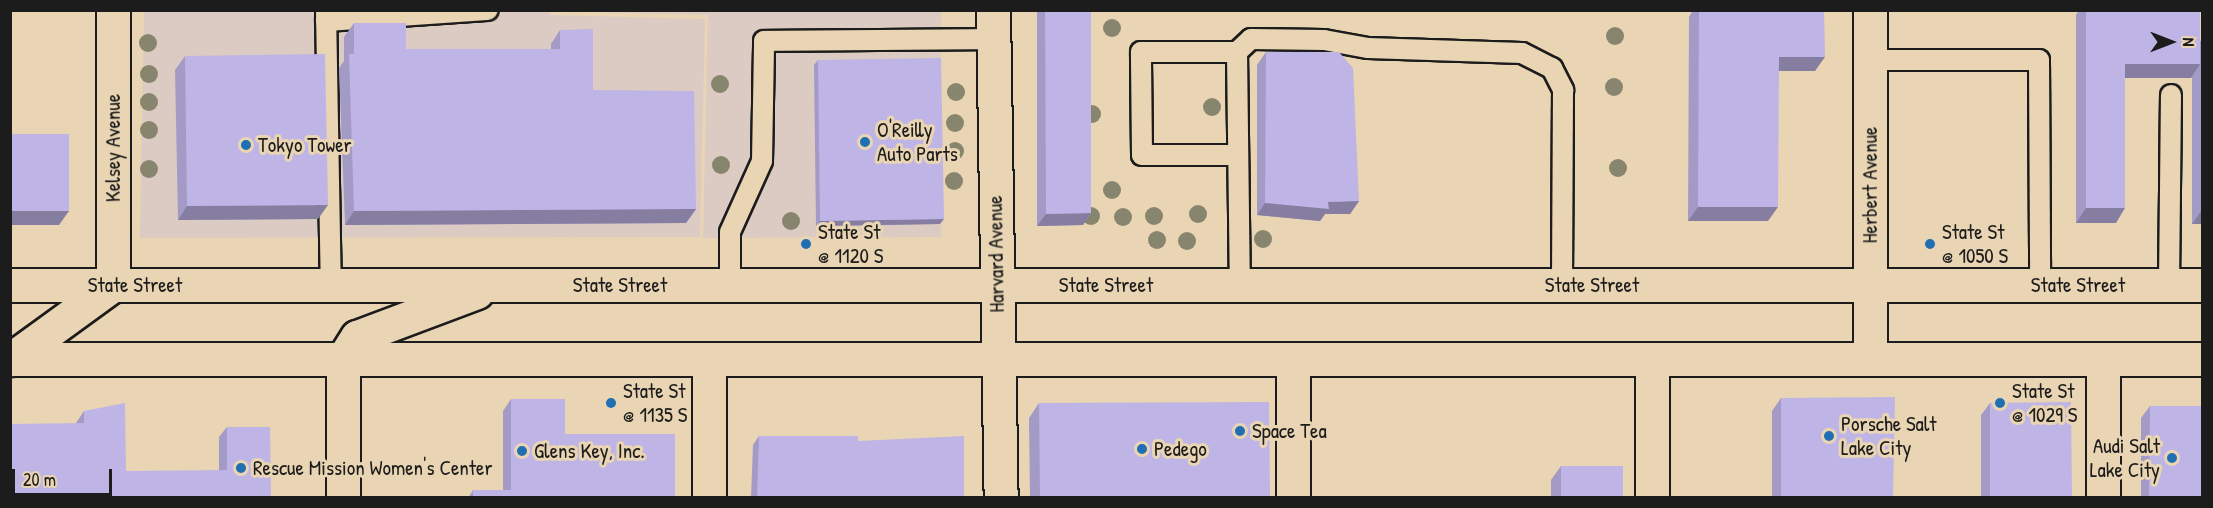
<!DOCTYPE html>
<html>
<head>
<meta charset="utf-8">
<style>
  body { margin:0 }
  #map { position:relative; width:2213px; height:508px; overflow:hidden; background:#e9d5b3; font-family:"Patrick Hand",sans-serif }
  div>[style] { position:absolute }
  .built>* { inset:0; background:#dccbc2 }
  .roads { filter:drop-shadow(2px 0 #1c1c1c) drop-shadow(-2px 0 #1c1c1c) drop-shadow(0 2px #1c1c1c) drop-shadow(0 -2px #1c1c1c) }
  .service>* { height:20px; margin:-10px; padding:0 10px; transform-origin:10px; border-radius:10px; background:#e9d5b3 }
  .minor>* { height:33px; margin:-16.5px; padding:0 16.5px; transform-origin:16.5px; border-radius:16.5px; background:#e9d5b3 }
  .primary>* { height:33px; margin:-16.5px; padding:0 16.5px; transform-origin:16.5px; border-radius:16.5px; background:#e9d5b3 }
  .trees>* { width:18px; height:18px; margin:-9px; border-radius:50%; background:#88856f }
  .wall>* { inset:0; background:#a39bc5 }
  .shaded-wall>* { inset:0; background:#857ea0 }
  .building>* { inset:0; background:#beb4e5 }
  .dots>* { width:16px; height:16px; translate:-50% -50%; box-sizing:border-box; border:3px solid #e9d5b3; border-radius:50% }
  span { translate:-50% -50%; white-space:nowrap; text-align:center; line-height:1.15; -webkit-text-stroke:6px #e9d5b3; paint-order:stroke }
  .poi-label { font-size:21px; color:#1c1c1c }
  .left { translate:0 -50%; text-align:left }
  .right { translate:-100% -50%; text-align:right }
  .street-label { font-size:21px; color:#1c1c1c }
  .frame { position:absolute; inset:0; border:12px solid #1c1c1c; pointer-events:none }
  .north { position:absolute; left:2141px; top:12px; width:60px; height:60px; -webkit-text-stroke:4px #e9d5b3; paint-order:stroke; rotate:90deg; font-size:16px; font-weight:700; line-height:24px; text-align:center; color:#1c1c1c }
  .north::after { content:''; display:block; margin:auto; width:21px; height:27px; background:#1c1c1c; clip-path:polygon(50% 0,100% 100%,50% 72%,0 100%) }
  .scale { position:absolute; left:12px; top:469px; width:100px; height:27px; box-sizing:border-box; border:3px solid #1c1c1c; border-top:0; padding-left:8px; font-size:18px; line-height:21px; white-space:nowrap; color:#1c1c1c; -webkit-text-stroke:4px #e9d5b3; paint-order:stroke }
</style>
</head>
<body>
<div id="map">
  <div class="built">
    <div style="clip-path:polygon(550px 10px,550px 15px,705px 19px,700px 237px,140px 238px,144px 11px)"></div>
    <div style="clip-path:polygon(553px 11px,941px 11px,941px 237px,703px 238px,708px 15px)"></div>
  </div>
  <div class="roads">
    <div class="service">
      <div style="left:326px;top:10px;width:275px;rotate:89deg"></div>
      <div style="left:326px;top:21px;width:162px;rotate:-3.9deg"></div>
      <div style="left:1237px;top:52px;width:19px;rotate:-43deg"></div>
      <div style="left:1251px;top:39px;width:73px;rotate:0.8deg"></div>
      <div style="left:1324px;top:40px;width:45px;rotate:10.3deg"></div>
      <div style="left:1368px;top:48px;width:154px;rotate:1.9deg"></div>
      <div style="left:1522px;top:53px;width:34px;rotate:27deg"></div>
      <div style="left:1552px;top:68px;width:25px;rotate:63deg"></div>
      <div style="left:1563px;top:90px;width:195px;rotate:90.3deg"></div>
      <div style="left:1870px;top:60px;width:169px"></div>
      <div style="left:2039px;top:60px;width:225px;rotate:89.7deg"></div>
      <div style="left:1237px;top:155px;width:95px;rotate:180deg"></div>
      <div style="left:1142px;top:155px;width:103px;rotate:-90.6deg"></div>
      <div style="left:1141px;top:52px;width:96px"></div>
      <div style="left:1237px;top:52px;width:233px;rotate:89.3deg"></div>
      <div style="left:730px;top:285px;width:53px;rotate:-90deg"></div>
      <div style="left:730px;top:232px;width:78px;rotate:-65.7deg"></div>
      <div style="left:762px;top:161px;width:120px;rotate:-89deg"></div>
      <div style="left:764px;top:41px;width:229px;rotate:-0.5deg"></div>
      <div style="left:2169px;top:285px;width:190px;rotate:-89.4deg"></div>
    </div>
    <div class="minor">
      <div style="left:113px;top:10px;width:275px;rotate:90deg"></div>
      <div style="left:993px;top:10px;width:488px;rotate:89.1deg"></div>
      <div style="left:1870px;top:10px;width:349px;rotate:90deg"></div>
      <div style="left:343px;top:359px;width:139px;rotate:90deg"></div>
      <div style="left:709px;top:359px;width:139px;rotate:90deg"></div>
      <div style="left:1652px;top:359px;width:139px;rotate:90deg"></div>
      <div style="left:2103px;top:359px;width:139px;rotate:90deg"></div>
      <div style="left:1293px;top:360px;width:138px;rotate:90deg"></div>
    </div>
    <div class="primary">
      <div style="left:10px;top:285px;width:2192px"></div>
      <div style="left:10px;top:359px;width:2192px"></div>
      <div style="left:11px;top:359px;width:126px;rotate:-36deg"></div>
      <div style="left:343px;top:359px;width:26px;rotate:-58deg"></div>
      <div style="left:357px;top:337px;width:128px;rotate:-20.6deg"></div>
    </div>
  </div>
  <div class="trees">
    <div style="left:1112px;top:28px"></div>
    <div style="left:1615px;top:36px"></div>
    <div style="left:148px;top:43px"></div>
    <div style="left:149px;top:74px"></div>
    <div style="left:720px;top:84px"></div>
    <div style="left:1614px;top:87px"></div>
    <div style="left:956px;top:92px"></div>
    <div style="left:149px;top:102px"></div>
    <div style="left:1212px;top:107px"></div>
    <div style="left:1092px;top:114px"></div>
    <div style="left:955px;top:123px"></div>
    <div style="left:149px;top:130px"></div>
    <div style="left:955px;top:151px"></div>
    <div style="left:721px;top:165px"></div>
    <div style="left:1618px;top:168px"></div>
    <div style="left:149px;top:169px"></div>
    <div style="left:954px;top:181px"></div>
    <div style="left:1112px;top:190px"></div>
    <div style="left:1198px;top:214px"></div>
    <div style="left:1091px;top:216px"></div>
    <div style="left:1154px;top:216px"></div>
    <div style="left:1123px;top:217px"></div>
    <div style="left:791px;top:221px"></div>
    <div style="left:1263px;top:239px"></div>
    <div style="left:1157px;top:240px"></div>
    <div style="left:1187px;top:241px"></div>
  </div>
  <div class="wall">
    <div style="clip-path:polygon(1038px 10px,1091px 10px,1091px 213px,1083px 225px,1037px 226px,1037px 12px)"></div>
    <div style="clip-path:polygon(1693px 10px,1824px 10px,1815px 71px,1779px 71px,1768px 221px,1688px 221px,1689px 17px)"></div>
    <div style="clip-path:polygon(2079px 10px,2200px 10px,2200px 41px,2202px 40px,2202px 224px,2192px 224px,2192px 77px,2191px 78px,2125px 78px,2116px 223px,2076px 223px,2076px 15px)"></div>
    <div style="clip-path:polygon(354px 23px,406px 49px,551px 49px,551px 44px,560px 30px,593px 90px,696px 209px,686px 223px,345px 225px,339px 68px,344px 61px,344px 37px)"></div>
    <div style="clip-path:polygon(1266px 52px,1359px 201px,1350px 214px,1325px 214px,1320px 221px,1257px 215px,1257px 65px)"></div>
    <div style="clip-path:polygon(185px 56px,318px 219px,178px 220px,175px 70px)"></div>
    <div style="clip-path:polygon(818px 60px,940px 224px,816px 226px,814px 65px)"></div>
    <div style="clip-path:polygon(1781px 398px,1893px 498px,1772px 498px,1772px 411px)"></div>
    <div style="clip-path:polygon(511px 399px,565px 434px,675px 498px,468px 498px,473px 490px,503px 490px,503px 411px)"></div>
    <div style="clip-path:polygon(1039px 403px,1270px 498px,1030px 498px,1029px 418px)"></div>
    <div style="clip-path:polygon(1990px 403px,2072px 498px,1981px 498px,1981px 415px)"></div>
    <div style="clip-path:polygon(2150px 406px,2202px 498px,2141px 498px,2141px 418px)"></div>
    <div style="clip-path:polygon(84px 411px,126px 471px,219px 471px,219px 437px,227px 427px,271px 498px,10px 498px,76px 423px)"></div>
    <div style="clip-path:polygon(759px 436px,858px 441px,964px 498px,751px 498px,753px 445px)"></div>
    <div style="clip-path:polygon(1561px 466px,1623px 498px,1551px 498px,1551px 480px)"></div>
  </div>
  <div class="shaded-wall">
    <div style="clip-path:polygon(1779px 57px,1825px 57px,1815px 71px,1769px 71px)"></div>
    <div style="clip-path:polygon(2125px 64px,2200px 64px,2191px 78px,2116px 78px)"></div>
    <div style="clip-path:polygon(1359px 201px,1350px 214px,1325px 214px,1320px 221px,1257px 215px,1265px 203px)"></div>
    <div style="clip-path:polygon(328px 205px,318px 219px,178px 220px,187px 206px)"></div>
    <div style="clip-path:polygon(1698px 207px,1778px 207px,1768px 221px,1688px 221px)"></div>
    <div style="clip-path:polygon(2086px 208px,2125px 208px,2116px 223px,2076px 223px)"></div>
    <div style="clip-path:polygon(696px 209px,686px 223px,345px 225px,354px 211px)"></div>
    <div style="clip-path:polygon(2202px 210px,2202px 224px,2192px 224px)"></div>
    <div style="clip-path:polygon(10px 211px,69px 211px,59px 225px,10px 225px)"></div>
    <div style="clip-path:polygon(1091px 213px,1083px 225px,1037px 226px,1046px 214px)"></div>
    <div style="clip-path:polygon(944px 219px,940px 224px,816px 226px,820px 221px)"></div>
  </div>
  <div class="building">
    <div style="clip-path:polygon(1045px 10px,1091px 10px,1091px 213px,1046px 214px)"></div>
    <div style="clip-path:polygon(1699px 10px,1824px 10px,1825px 57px,1779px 57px,1778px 207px,1698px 207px)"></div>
    <div style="clip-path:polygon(2086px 10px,2200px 10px,2200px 64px,2125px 64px,2125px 208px,2086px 208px)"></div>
    <div style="clip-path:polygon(354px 23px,406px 23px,406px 49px,560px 49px,560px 30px,593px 29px,593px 90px,694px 91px,696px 209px,354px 211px,349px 54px,354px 54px)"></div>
    <div style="clip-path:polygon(1266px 52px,1339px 52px,1353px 68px,1359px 201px,1328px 202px,1329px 209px,1265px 203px)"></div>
    <div style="clip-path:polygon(325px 54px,328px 205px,187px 206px,185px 56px)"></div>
    <div style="clip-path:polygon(941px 58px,944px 219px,820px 221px,818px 60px)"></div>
    <div style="clip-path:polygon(10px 134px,69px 134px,69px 211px,10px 211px)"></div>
    <div style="clip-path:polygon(1895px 397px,1893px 498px,1781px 498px,1781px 398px)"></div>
    <div style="clip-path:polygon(511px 399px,565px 399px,565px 434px,675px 434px,675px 498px,473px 498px,473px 490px,511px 490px)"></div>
    <div style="clip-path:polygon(1269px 402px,1270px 498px,1040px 498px,1039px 403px)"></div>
    <div style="clip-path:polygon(2071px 402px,2072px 498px,1990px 498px,1990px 403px)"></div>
    <div style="clip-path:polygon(125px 403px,126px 471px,227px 470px,227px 427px,270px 427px,271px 498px,10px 498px,10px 424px,84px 423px,84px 411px)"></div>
    <div style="clip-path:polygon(2150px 406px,2202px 406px,2202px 498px,2149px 498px)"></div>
    <div style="clip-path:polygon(759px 436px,858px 436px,858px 441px,964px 436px,964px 498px,757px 498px)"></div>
    <div style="clip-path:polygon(1561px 466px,1623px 466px,1623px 498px,1561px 498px)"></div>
  </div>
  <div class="dots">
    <div style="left:865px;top:142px;background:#1f6fb2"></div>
    <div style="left:246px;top:145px;background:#1f6fb2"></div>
    <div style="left:806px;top:244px;background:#1f6fb2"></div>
    <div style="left:1930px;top:244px;background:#1f6fb2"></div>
    <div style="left:611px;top:403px;background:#1f6fb2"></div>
    <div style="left:2000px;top:403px;background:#1f6fb2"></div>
    <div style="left:1240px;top:431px;background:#1f6fb2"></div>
    <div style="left:1829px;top:436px;background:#1f6fb2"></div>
    <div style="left:1142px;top:449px;background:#1f6fb2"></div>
    <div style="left:522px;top:451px;background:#1f6fb2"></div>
    <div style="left:2172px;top:458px;background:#1f6fb2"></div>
    <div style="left:241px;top:468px;background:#1f6fb2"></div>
  </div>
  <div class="poi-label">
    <span class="left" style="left:877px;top:142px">O'Reilly<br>Auto Parts</span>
    <span class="left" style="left:258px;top:145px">Tokyo Tower</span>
    <span class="left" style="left:818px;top:244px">State St<br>@ 1120 S</span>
    <span class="left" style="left:1942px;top:244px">State St<br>@ 1050 S</span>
    <span class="left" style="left:623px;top:403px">State St<br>@ 1135 S</span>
    <span class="left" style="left:2012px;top:403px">State St<br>@ 1029 S</span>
    <span class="left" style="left:1841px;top:436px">Porsche Salt<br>Lake City</span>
    <span class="left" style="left:1252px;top:431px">Space Tea</span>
    <span class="right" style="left:2160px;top:458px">Audi Salt<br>Lake City</span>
    <span class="left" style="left:1154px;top:449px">Pedego</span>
    <span class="left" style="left:534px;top:451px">Glens Key, Inc.</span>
    <span class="left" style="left:253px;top:468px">Rescue Mission Women's Center</span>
  </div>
  <div class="street-label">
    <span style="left:113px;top:148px;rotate:-90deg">Kelsey Avenue</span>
    <span style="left:1870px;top:185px;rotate:-90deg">Herbert Avenue</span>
    <span style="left:996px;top:254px;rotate:-91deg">Harvard Avenue</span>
    <span style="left:135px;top:285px">State Street</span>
    <span style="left:620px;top:285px">State Street</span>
    <span style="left:1106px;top:285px">State Street</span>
    <span style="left:1592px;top:285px">State Street</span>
    <span style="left:2078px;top:285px">State Street</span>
  </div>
  <div class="frame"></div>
  <div class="north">N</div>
  <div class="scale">20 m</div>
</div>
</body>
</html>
